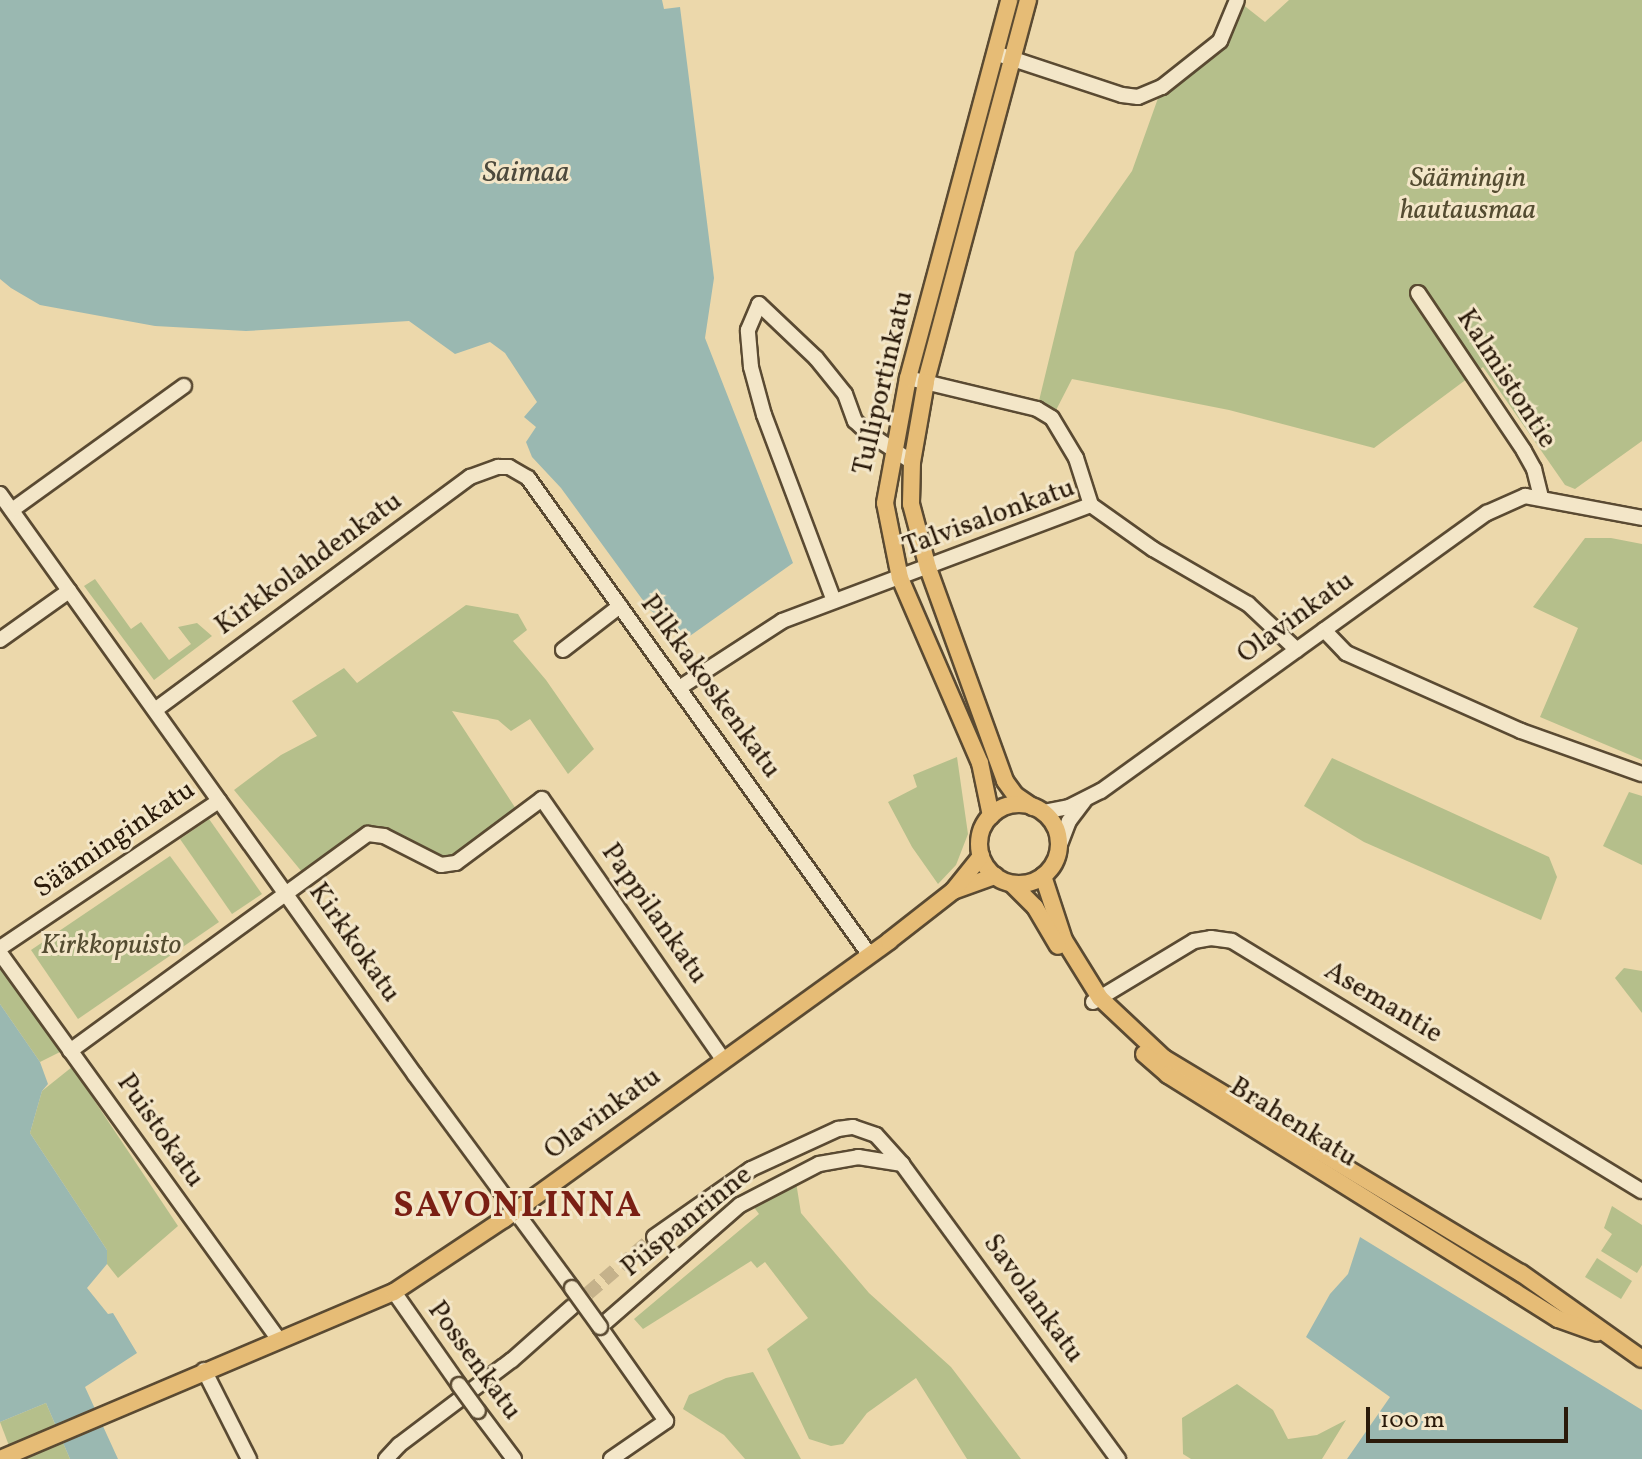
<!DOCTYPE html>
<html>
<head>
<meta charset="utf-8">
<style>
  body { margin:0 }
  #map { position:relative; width:1642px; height:1459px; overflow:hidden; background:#ecd8ab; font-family:Vollkorn,serif }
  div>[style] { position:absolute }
  .green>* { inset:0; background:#b5bf8b }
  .water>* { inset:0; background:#9ab8b1 }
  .minor-tunnel>* { height:14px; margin-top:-7px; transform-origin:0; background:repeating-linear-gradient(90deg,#c5b28b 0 14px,transparent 0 21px) }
  .roads { filter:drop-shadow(2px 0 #5a4a32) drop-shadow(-2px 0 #5a4a32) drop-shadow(0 2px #5a4a32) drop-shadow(0 -2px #5a4a32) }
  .minor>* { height:14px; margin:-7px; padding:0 7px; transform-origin:7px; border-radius:7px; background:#f3e6c8 }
  .major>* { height:16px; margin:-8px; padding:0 8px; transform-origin:8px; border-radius:8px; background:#e6bc76 }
  .major>.ring { margin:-8px; padding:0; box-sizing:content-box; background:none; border:16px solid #e6bc76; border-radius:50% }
  .bridges { filter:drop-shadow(2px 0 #5a4a32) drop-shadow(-2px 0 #5a4a32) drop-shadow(0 2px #5a4a32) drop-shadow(0 -2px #5a4a32) }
  .minor-bridge>* { height:14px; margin:-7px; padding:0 7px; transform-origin:7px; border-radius:7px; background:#f3e6c8 }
  span { translate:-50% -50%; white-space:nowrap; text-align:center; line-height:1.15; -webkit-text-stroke:6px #f3e6c8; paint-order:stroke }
  .park-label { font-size:28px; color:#544c31; font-style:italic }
  .street-label { font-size:28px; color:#2a1a0a }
  .water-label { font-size:30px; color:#4c493c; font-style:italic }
  .district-label { font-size:36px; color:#7a1f14; font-weight:700; letter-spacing:2px }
  .scale { position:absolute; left:1366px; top:1407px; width:202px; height:36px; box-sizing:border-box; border:4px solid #2a1a0a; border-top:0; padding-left:10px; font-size:24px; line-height:28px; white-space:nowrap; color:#2a1a0a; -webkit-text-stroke:6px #f3e6c8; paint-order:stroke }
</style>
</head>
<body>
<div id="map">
  <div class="green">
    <div style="clip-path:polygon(1237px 0,1265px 22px,1289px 0,1642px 0,1642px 441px,1575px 489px,1565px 485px,1483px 367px,1374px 448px,1229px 410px,1072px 379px,1052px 418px,1037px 409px,1075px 252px,1132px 171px,1162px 87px,1220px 41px)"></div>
    <div style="clip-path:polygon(1585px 538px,1611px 538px,1642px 544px,1642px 760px,1540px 717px,1578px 628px,1533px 607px)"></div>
    <div style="clip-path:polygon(95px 579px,131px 629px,141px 622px,169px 660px,191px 644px,178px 627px,197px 623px,212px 636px,154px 680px,84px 586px)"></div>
    <div style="clip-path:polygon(466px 605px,518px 614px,527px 630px,513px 641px,546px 680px,594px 749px,568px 774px,530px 719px,511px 731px,498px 720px,452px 711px,520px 815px,456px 863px,368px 834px,307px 878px,234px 790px,281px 755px,317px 736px,292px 701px,344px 668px,357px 683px)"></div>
    <div style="clip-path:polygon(957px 757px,968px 834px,956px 865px,938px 884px,912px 847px,888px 802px,917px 787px,913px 775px)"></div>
    <div style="clip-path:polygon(1332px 758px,1549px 857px,1557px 877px,1541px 920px,1364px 842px,1304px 806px)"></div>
    <div style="clip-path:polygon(1629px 792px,1642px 796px,1642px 865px,1603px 846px)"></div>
    <div style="clip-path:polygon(209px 819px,262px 894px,232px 914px,180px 839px)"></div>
    <div style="clip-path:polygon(170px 856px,219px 922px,78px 1019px,31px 950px)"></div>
    <div style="clip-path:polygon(0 963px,62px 1049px,62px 1051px,40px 1062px,0 1004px)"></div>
    <div style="clip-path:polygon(1624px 968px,1642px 971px,1642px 1013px,1615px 978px)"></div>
    <div style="clip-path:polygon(72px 1067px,178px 1226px,118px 1278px,107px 1264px,107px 1250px,30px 1133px,42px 1091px)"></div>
    <div style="clip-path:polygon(796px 1182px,801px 1213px,869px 1293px,951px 1367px,1021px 1459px,967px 1459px,916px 1378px,867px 1413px,843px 1444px,831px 1446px,809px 1439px,767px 1349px,808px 1318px,765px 1262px,757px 1268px,751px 1261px,643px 1329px,634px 1319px,759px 1214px,753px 1206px)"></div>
    <div style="clip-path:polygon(1612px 1206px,1642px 1225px,1642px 1265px,1637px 1273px,1601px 1251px,1612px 1234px,1604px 1228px)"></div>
    <div style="clip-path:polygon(1597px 1258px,1632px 1281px,1621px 1299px,1585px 1277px)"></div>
    <div style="clip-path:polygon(753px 1372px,786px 1432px,801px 1459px,745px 1459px,724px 1435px,683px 1409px,689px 1395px,726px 1378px)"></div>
    <div style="clip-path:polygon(1237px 1384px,1273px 1410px,1288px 1439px,1317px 1435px,1346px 1420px,1322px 1459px,1191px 1459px,1183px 1454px,1182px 1418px)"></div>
    <div style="clip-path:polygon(46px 1403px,70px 1459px,14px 1459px,0 1422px)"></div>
  </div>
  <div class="water">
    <div style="clip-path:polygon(0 0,662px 0,664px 9px,680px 7px,714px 278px,705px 338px,793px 563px,687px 638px,650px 610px,561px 488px,532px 457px,526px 442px,536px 427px,524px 417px,537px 402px,505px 353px,490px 342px,455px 354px,409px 321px,246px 331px,155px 326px,40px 305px,11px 288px,0 279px)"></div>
    <div style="clip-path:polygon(0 1004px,40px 1062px,48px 1084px,42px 1091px,30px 1133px,107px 1250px,107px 1264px,87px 1288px,108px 1314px,113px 1313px,137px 1353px,85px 1387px,118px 1459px,70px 1459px,46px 1403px,0 1422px)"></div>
    <div style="clip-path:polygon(1360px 1237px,1642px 1410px,1642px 1459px,1347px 1459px,1390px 1397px,1306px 1337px,1330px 1294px,1348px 1274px)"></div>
  </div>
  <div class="minor-tunnel">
    <div style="left:572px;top:1307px;width:108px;rotate:-40.5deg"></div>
  </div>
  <div class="roads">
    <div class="minor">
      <div style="left:1001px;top:55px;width:127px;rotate:18.3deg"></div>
      <div style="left:1122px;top:95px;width:16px;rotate:7deg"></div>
      <div style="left:1138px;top:97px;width:26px;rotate:-23deg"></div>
      <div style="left:1162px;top:87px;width:74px;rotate:-38.4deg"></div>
      <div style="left:1220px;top:41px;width:44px;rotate:-67.5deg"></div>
      <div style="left:1418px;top:293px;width:190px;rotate:56.1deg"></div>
      <div style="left:1524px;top:451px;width:21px;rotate:61deg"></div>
      <div style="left:1534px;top:469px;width:30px;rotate:76deg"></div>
      <div style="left:908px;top:378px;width:133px;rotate:13.5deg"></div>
      <div style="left:1037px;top:409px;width:17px;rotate:31deg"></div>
      <div style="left:1052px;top:418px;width:47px;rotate:59deg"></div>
      <div style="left:1076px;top:458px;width:49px;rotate:72.3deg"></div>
      <div style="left:0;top:494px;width:714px;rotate:54.46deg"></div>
      <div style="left:415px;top:1075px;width:265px;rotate:53.6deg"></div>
      <div style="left:12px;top:510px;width:212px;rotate:-35.8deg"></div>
      <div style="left:834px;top:601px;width:199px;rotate:-110.6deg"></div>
      <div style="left:764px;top:415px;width:50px;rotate:-105.2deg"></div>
      <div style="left:751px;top:367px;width:37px;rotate:-95deg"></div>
      <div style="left:748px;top:330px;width:28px;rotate:-67deg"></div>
      <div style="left:759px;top:304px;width:79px;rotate:43.5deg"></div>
      <div style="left:816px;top:358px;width:46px;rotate:51.1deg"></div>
      <div style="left:845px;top:394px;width:29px;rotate:70deg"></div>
      <div style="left:855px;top:421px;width:18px;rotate:43deg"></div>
      <div style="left:868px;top:433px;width:53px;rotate:33.4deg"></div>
      <div style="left:1324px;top:630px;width:32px;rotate:46deg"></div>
      <div style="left:1346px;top:653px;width:192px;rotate:24deg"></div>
      <div style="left:1521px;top:731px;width:128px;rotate:19.6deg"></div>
      <div style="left:0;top:640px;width:85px;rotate:-35.4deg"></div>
      <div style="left:563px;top:650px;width:72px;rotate:-37.7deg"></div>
      <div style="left:679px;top:688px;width:123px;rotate:-33deg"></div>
      <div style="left:782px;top:621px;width:330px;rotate:-20.6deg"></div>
      <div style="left:1091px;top:505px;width:76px;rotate:35.4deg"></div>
      <div style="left:1153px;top:549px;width:110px;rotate:30.1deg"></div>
      <div style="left:1248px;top:604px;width:67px;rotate:43.2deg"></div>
      <div style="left:155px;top:710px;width:392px;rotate:-36.5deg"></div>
      <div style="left:470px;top:477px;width:30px;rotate:-20deg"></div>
      <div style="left:498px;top:467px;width:11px"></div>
      <div style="left:509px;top:467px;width:22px;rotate:30deg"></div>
      <div style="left:528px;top:478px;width:586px;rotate:54.38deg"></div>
      <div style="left:1043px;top:812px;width:26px;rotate:-11deg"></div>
      <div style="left:1069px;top:807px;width:36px;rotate:-27deg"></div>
      <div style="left:1101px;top:791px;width:476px;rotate:-35.8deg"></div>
      <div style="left:1487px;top:513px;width:42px;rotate:-24.1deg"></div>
      <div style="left:1525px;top:496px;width:119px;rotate:10.6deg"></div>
      <div style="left:1059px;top:847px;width:28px;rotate:-69deg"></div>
      <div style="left:1069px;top:821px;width:25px;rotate:-53deg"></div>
      <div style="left:0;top:948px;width:264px;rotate:-33.9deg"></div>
      <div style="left:0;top:953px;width:476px;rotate:54.2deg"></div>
      <div style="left:1093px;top:1002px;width:118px;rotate:-31.1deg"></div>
      <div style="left:1194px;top:941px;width:17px;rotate:-10deg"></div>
      <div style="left:1211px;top:938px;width:21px;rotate:8deg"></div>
      <div style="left:1232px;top:941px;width:480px;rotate:31.4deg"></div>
      <div style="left:70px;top:1051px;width:369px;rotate:-36.1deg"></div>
      <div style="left:368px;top:834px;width:16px;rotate:7deg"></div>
      <div style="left:384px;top:836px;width:64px;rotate:27deg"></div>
      <div style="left:441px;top:865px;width:15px;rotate:-8deg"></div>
      <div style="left:456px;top:863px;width:107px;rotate:-36.7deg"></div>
      <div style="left:542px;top:799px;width:317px;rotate:55.2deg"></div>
      <div style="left:654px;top:1237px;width:118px;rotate:-35deg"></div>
      <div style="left:751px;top:1169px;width:96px;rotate:-24.7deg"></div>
      <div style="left:838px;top:1129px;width:15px;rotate:-8deg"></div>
      <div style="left:853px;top:1127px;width:24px;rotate:19deg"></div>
      <div style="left:876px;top:1135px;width:39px;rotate:48deg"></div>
      <div style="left:394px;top:1292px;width:113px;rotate:55deg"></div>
      <div style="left:204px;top:1370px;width:100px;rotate:63.2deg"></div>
      <div style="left:478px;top:1411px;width:60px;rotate:53.1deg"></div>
      <div style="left:386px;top:1459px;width:19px;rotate:-47deg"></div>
      <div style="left:399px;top:1445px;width:141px;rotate:-37deg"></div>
      <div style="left:512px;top:1360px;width:80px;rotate:-41.5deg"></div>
      <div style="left:611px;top:1459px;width:67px;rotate:-34.6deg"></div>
      <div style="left:666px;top:1421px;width:115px;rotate:-125.1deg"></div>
      <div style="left:600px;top:1327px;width:186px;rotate:-41.1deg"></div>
      <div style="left:740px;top:1205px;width:89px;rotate:-27.4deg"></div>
      <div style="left:819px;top:1164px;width:40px;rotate:-10deg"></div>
      <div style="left:858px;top:1157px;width:45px;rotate:9deg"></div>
      <div style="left:902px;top:1164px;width:366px;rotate:53.8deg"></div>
    </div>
    <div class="major">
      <div style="left:1028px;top:0;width:395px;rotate:105deg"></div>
      <div style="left:926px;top:382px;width:81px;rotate:99.9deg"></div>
      <div style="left:912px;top:462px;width:42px;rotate:91.4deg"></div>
      <div style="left:911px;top:504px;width:66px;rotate:75.1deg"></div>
      <div style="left:928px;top:568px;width:226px;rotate:70.1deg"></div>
      <div style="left:1005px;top:781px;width:17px;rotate:54deg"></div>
      <div style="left:1015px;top:795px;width:22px;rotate:34deg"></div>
      <div class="ring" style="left:979px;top:804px;width:64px;height:64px"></div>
      <div style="left:991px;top:816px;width:54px;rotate:-101.7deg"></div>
      <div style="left:980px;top:763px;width:202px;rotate:-113.4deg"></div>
      <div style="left:900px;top:578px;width:76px;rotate:-101.3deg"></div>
      <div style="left:885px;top:503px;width:127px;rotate:-79.6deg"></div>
      <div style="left:908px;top:378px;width:391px;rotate:-75deg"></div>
      <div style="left:1043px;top:876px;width:67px;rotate:71.8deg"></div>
      <div style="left:1064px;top:940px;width:68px;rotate:58.2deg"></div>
      <div style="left:1100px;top:998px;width:88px;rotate:43.2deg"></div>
      <div style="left:1164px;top:1058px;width:417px;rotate:31.1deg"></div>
      <div style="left:1521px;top:1273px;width:148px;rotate:35.4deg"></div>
      <div style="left:1012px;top:884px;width:33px;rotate:45deg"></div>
      <div style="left:1035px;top:907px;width:45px;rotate:59.5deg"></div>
      <div style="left:953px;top:891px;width:45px;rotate:-19.7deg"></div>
      <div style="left:1144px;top:1054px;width:32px;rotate:41deg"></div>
      <div style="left:1168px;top:1075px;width:409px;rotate:32deg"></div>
      <div style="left:1515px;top:1292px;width:51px;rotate:32.1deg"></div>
      <div style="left:1558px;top:1319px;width:41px;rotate:19.7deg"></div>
      <div style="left:0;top:1459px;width:428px;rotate:-23deg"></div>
      <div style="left:394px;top:1292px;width:132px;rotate:-33.6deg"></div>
      <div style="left:504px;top:1219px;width:475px;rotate:-35.8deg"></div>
      <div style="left:889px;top:941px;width:81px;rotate:-38deg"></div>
      <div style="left:953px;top:891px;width:45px;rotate:-51.3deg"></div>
    </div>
  </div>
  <div class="bridges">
    <div class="minor-bridge">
      <div style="left:572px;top:1288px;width:48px;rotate:54.3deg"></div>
      <div style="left:459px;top:1385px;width:32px;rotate:54deg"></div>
    </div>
  </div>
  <div class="park-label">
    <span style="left:1468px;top:195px">Säämingin<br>hautausmaa</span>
    <span style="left:111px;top:946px">Kirkkopuisto</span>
  </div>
  <div class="street-label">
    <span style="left:1506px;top:379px;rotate:57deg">Kalmistontie</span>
    <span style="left:884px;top:383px;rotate:-77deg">Tulliportinkatu</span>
    <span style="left:989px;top:518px;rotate:-20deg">Talvisalonkatu</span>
    <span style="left:309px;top:564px;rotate:-36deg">Kirkkolahdenkatu</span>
    <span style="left:1296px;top:618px;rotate:-36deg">Olavinkatu</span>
    <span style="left:710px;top:687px;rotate:54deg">Pilkkakoskenkatu</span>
    <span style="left:115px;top:840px;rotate:-34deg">Sääminginkatu</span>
    <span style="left:654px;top:914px;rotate:55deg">Pappilankatu</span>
    <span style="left:354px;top:943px;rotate:55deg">Kirkkokatu</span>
    <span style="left:1383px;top:1003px;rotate:31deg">Asemantie</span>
    <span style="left:603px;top:1114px;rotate:-36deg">Olavinkatu</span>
    <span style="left:1293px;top:1123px;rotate:32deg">Brahenkatu</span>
    <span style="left:160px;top:1131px;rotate:55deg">Puistokatu</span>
    <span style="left:687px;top:1222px;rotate:-39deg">Piispanrinne</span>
    <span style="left:1033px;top:1299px;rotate:54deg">Savolankatu</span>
    <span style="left:474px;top:1361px;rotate:54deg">Possenkatu</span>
  </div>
  <div class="water-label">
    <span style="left:526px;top:173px">Saimaa</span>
  </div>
  <div class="district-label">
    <span style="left:518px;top:1208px">SAVONLINNA</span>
  </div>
  <div class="scale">100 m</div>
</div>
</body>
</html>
